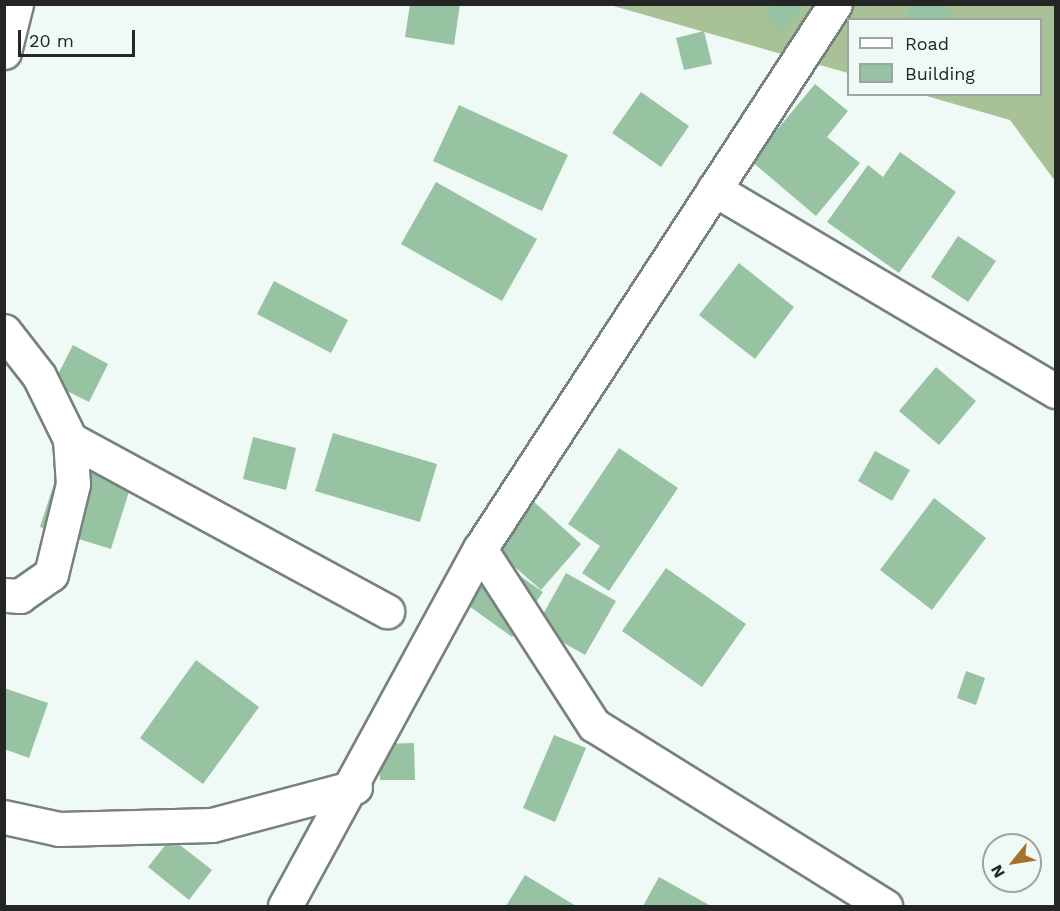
<!DOCTYPE html>
<html>
<head>
<meta charset="utf-8">
<style>
  body { margin:0 }
  #map { position:relative; width:1060px; height:911px; overflow:hidden; background:#eff9f5; font-family:"Work Sans",sans-serif }
  div>[style] { position:absolute }
  .forest>* { inset:0; background:#a9c196 }
  .building>* { inset:0; background:#98c3a2 }
  .roads { filter:drop-shadow(2px 0 #78817e) drop-shadow(-2px 0 #78817e) drop-shadow(0 2px #78817e) drop-shadow(0 -2px #78817e) }
  .street>* { height:33px; margin:-16.5px; padding:0 16.5px; transform-origin:16.5px; border-radius:16.5px; background:#fff }
  span { translate:-50% -50%; white-space:nowrap; text-align:center; line-height:1.15; -webkit-text-stroke:6px #eff9f5; paint-order:stroke }
  .frame { position:absolute; inset:0; border:6px solid #232625; pointer-events:none }
  .legend { position:absolute; left:847px; top:18px; width:195px; height:78px; box-sizing:border-box; background:#eff9f5; border:2px solid #9da5a2; margin:0; padding:8px 10px; list-style:none; font-size:18px; color:#232625 }
  .legend li { display:flex; align-items:center; gap:12px; height:30px }
  .legend b { width:30px; border:2px solid #9da5a2 }
  .north { position:absolute; left:982px; top:833px; width:60px; height:60px; box-sizing:border-box; background:#eff9f5; border:2px solid #9da5a2; border-radius:50%; rotate:240deg; font-size:16px; font-weight:700; line-height:24px; text-align:center; color:#232625 }
  .north::after { content:''; display:block; margin:auto; width:21px; height:27px; background:#a7712b; clip-path:polygon(50% 0,100% 100%,50% 72%,0 100%) }
  .scale { position:absolute; left:18px; top:30px; width:117px; height:27px; box-sizing:border-box; border:3px solid #232625; border-top:0; padding-left:8px; font-size:18px; line-height:21px; white-space:nowrap; color:#232625; -webkit-text-stroke:4px #eff9f5; paint-order:stroke }
</style>
</head>
<body>
<div id="map">
  <div class="forest">
    <div style="clip-path:polygon(610px 5px,1055px 5px,1055px 181px,1010px 120px,923px 95px,1040px 94px,1040px 20px,848px 20px,848px 73px)"></div>
  </div>
  <div class="building">
    <div style="clip-path:polygon(410px 4px,460px 4px,454px 45px,405px 37px)"></div>
    <div style="clip-path:polygon(774px 4px,805px 4px,782px 32px,763px 17px)"></div>
    <div style="clip-path:polygon(911px 4px,939px 4px,955px 14px,952px 20px,904px 20px)"></div>
    <div style="clip-path:polygon(704px 31px,712px 64px,684px 70px,676px 38px)"></div>
    <div style="clip-path:polygon(815px 84px,848px 111px,827px 137px,860px 163px,816px 216px,751px 161px)"></div>
    <div style="clip-path:polygon(641px 92px,689px 126px,661px 167px,612px 133px)"></div>
    <div style="clip-path:polygon(459px 105px,568px 155px,542px 211px,433px 161px)"></div>
    <div style="clip-path:polygon(900px 152px,956px 192px,899px 273px,827px 222px,868px 165px,883px 177px)"></div>
    <div style="clip-path:polygon(436px 182px,537px 239px,502px 301px,401px 244px)"></div>
    <div style="clip-path:polygon(958px 236px,996px 261px,968px 302px,931px 277px)"></div>
    <div style="clip-path:polygon(739px 263px,794px 307px,755px 359px,699px 315px)"></div>
    <div style="clip-path:polygon(274px 281px,348px 320px,331px 353px,257px 314px)"></div>
    <div style="clip-path:polygon(73px 345px,108px 364px,89px 402px,53px 384px)"></div>
    <div style="clip-path:polygon(936px 367px,976px 401px,939px 445px,899px 411px)"></div>
    <div style="clip-path:polygon(333px 433px,437px 464px,420px 522px,315px 491px)"></div>
    <div style="clip-path:polygon(253px 437px,296px 448px,286px 490px,243px 479px)"></div>
    <div style="clip-path:polygon(619px 448px,678px 488px,609px 591px,582px 573px,600px 546px,568px 524px)"></div>
    <div style="clip-path:polygon(875px 451px,910px 470px,892px 501px,858px 481px)"></div>
    <div style="clip-path:polygon(62px 459px,132px 482px,111px 549px,40px 527px)"></div>
    <div style="clip-path:polygon(934px 498px,986px 538px,932px 610px,880px 570px)"></div>
    <div style="clip-path:polygon(532px 500px,581px 544px,541px 590px,492px 547px)"></div>
    <div style="clip-path:polygon(486px 552px,543px 592px,512px 637px,455px 596px)"></div>
    <div style="clip-path:polygon(666px 568px,746px 624px,702px 687px,622px 631px)"></div>
    <div style="clip-path:polygon(566px 573px,616px 601px,585px 655px,536px 627px)"></div>
    <div style="clip-path:polygon(196px 660px,259px 707px,203px 784px,140px 738px)"></div>
    <div style="clip-path:polygon(966px 671px,985px 678px,976px 705px,957px 698px)"></div>
    <div style="clip-path:polygon(4px 688px,48px 703px,29px 758px,4px 749px)"></div>
    <div style="clip-path:polygon(554px 735px,586px 748px,555px 822px,523px 808px)"></div>
    <div style="clip-path:polygon(414px 743px,415px 780px,380px 780px,379px 744px)"></div>
    <div style="clip-path:polygon(171px 838px,212px 870px,189px 900px,148px 867px)"></div>
    <div style="clip-path:polygon(525px 875px,576px 906px,506px 906px)"></div>
    <div style="clip-path:polygon(659px 877px,711px 906px,643px 906px)"></div>
  </div>
  <div class="roads">
    <div class="street">
      <div style="left:4px;top:52px;width:49px;rotate:-76deg"></div>
      <div style="left:714px;top:189px;width:397px;rotate:30.6deg"></div>
      <div style="left:4px;top:331px;width:57px;rotate:52.1deg"></div>
      <div style="left:39px;top:376px;width:70px;rotate:63.8deg"></div>
      <div style="left:70px;top:439px;width:45px;rotate:86.2deg"></div>
      <div style="left:73px;top:484px;width:93px;rotate:103.7deg"></div>
      <div style="left:51px;top:574px;width:38px;rotate:145deg"></div>
      <div style="left:20px;top:596px;width:16px;rotate:-176deg"></div>
      <div style="left:70px;top:439px;width:361px;rotate:28.5deg"></div>
      <div style="left:480px;top:549px;width:210px;rotate:57.1deg"></div>
      <div style="left:594px;top:725px;width:343px;rotate:31.9deg"></div>
      <div style="left:4px;top:817px;width:56px;rotate:12.3deg"></div>
      <div style="left:59px;top:829px;width:153px;rotate:-1.5deg"></div>
      <div style="left:212px;top:825px;width:148px;rotate:-14.9deg"></div>
      <div style="left:285px;top:906px;width:407px;rotate:-61.4deg"></div>
      <div style="left:480px;top:549px;width:650px;rotate:-56.92deg"></div>
    </div>
  </div>
  <div class="frame"></div>
  <ul class="legend">
  <li><b style="height:8px;background:#fff"></b>Road</li>
  <li><b style="height:16px;background:#98c3a2"></b>Building</li>
  </ul>
  <div class="north">N</div>
  <div class="scale">20 m</div>
</div>
</body>
</html>
